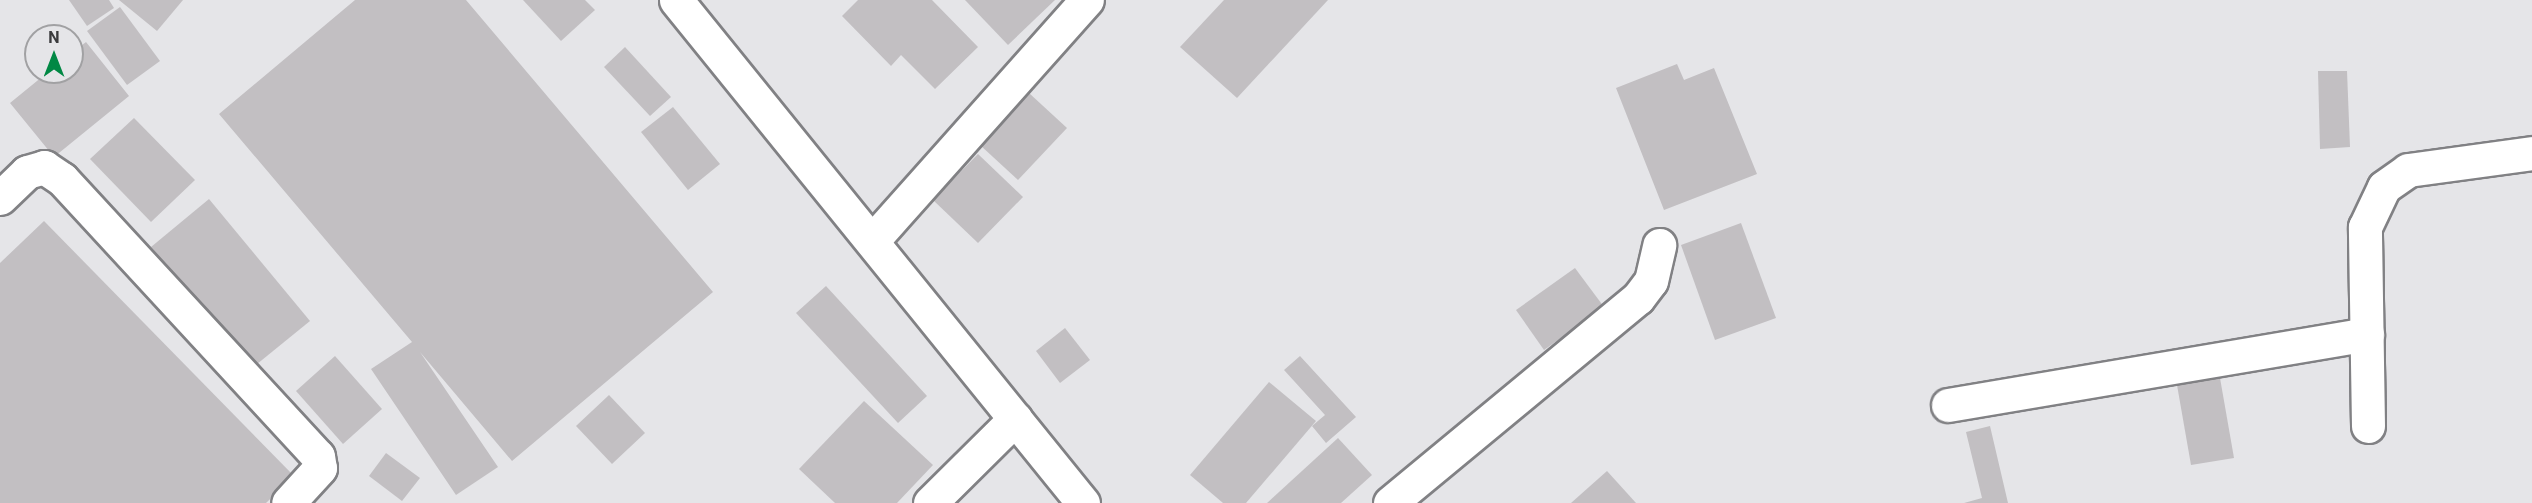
<!DOCTYPE html>
<html>
<head>
<meta charset="utf-8">
<style>
  body { margin:0 }
  #map { position:relative; width:2532px; height:503px; overflow:hidden; background:#e5e5e8; font-family:Roboto,sans-serif }
  div>[style] { position:absolute }
  .building>* { inset:0; background:#c2bfc2 }
  .roads { filter:drop-shadow(2px 0 #818184) drop-shadow(-2px 0 #818184) drop-shadow(0 2px #818184) drop-shadow(0 -2px #818184) }
  .minor>* { height:33px; margin:-16.5px; padding:0 16.5px; transform-origin:16.5px; border-radius:16.5px; background:#fff }
  span { translate:-50% -50%; white-space:nowrap; text-align:center; line-height:1.15; -webkit-text-stroke:4.5px #e5e5e8; paint-order:stroke }
  .north { position:absolute; left:24px; top:24px; width:60px; height:60px; box-sizing:border-box; background:#e5e5e8; border:2px solid #a1a1a3; border-radius:50%; rotate:0deg; font-size:16px; font-weight:700; line-height:24px; text-align:center; color:#3a3a3c }
  .north::after { content:''; display:block; margin:auto; width:21px; height:27px; background:#018844; clip-path:polygon(50% 0,100% 100%,50% 72%,0 100%) }
</style>
</head>
<body>
<div id="map">
  <div class="building">
    <div style="clip-path:polygon(69px 0,109px 0,114px 8px,87px 26px)"></div>
    <div style="clip-path:polygon(119px 0,183px 0,157px 31px)"></div>
    <div style="clip-path:polygon(355px 0,466px 0,713px 292px,512px 461px,420px 352px,498px 467px,456px 495px,371px 369px,412px 342px,219px 114px)"></div>
    <div style="clip-path:polygon(523px 0,585px 0,595px 10px,561px 41px)"></div>
    <div style="clip-path:polygon(858px 0,932px 0,978px 47px,935px 89px,901px 55px,891px 66px,842px 16px)"></div>
    <div style="clip-path:polygon(965px 0,1055px 0,1008px 45px)"></div>
    <div style="clip-path:polygon(1224px 0,1328px 0,1237px 98px,1180px 47px)"></div>
    <div style="clip-path:polygon(120px 7px,160px 61px,127px 85px,87px 31px)"></div>
    <div style="clip-path:polygon(86px 42px,129px 96px,54px 157px,10px 103px,48px 72px,72px 72px,72px 53px)"></div>
    <div style="clip-path:polygon(625px 47px,671px 97px,650px 116px,604px 67px)"></div>
    <div style="clip-path:polygon(1677px 64px,1684px 80px,1714px 68px,1757px 174px,1664px 210px,1616px 88px)"></div>
    <div style="clip-path:polygon(2318px 71px,2347px 71px,2350px 147px,2320px 149px)"></div>
    <div style="clip-path:polygon(1029px 93px,1067px 128px,1018px 180px,980px 145px)"></div>
    <div style="clip-path:polygon(673px 107px,720px 164px,688px 190px,641px 132px)"></div>
    <div style="clip-path:polygon(134px 118px,195px 180px,151px 222px,90px 159px)"></div>
    <div style="clip-path:polygon(978px 154px,1023px 197px,978px 243px,933px 200px)"></div>
    <div style="clip-path:polygon(209px 199px,310px 321px,252px 368px,151px 247px)"></div>
    <div style="clip-path:polygon(44px 221px,294px 476px,266px 503px,0 503px,0 263px)"></div>
    <div style="clip-path:polygon(1741px 223px,1776px 318px,1715px 340px,1681px 245px)"></div>
    <div style="clip-path:polygon(1575px 268px,1604px 307px,1544px 350px,1516px 310px)"></div>
    <div style="clip-path:polygon(826px 286px,927px 396px,898px 423px,796px 313px)"></div>
    <div style="clip-path:polygon(1065px 328px,1090px 360px,1060px 383px,1036px 351px)"></div>
    <div style="clip-path:polygon(335px 356px,382px 409px,343px 444px,296px 391px)"></div>
    <div style="clip-path:polygon(1300px 356px,1356px 417px,1326px 443px,1312px 426px,1325px 415px,1284px 370px)"></div>
    <div style="clip-path:polygon(2220px 378px,2234px 458px,2191px 465px,2177px 385px)"></div>
    <div style="clip-path:polygon(1269px 382px,1316px 421px,1246px 503px,1223px 503px,1190px 475px)"></div>
    <div style="clip-path:polygon(609px 395px,645px 433px,612px 464px,576px 426px)"></div>
    <div style="clip-path:polygon(864px 401px,933px 465px,897px 503px,835px 503px,799px 469px)"></div>
    <div style="clip-path:polygon(1990px 426px,2008px 503px,1964px 503px,1982px 498px,1966px 432px)"></div>
    <div style="clip-path:polygon(1338px 438px,1372px 475px,1341px 503px,1267px 503px)"></div>
    <div style="clip-path:polygon(386px 453px,420px 478px,402px 501px,369px 476px)"></div>
    <div style="clip-path:polygon(1607px 471px,1636px 503px,1571px 503px)"></div>
  </div>
  <div class="roads">
    <div class="minor">
      <div style="left:676px;top:0;width:647px;rotate:51.02deg"></div>
      <div style="left:0;top:198px;width:37px;rotate:-44deg"></div>
      <div style="left:27px;top:172px;width:18px;rotate:-16deg"></div>
      <div style="left:44px;top:167px;width:22px;rotate:34deg"></div>
      <div style="left:62px;top:179px;width:377px;rotate:47.3deg"></div>
      <div style="left:318px;top:456px;width:12px;rotate:81deg"></div>
      <div style="left:320px;top:468px;width:47px;rotate:132.4deg"></div>
      <div style="left:872px;top:241px;width:323px;rotate:-48.3deg"></div>
      <div style="left:1948px;top:405px;width:425px;rotate:-9.6deg"></div>
      <div style="left:2368px;top:426px;width:199px;rotate:-90.9deg"></div>
      <div style="left:2365px;top:227px;width:44px;rotate:-64.6deg"></div>
      <div style="left:2384px;top:187px;width:29px;rotate:-35deg"></div>
      <div style="left:2408px;top:170px;width:125px;rotate:-7.8deg"></div>
      <div style="left:930px;top:503px;width:120px;rotate:-44.7deg"></div>
      <div style="left:1390px;top:503px;width:322px;rotate:-39.6deg"></div>
      <div style="left:1638px;top:298px;width:21px;rotate:-53deg"></div>
      <div style="left:1651px;top:281px;width:37px;rotate:-77deg"></div>
    </div>
  </div>
  <div class="north">N</div>
</div>
</body>
</html>
